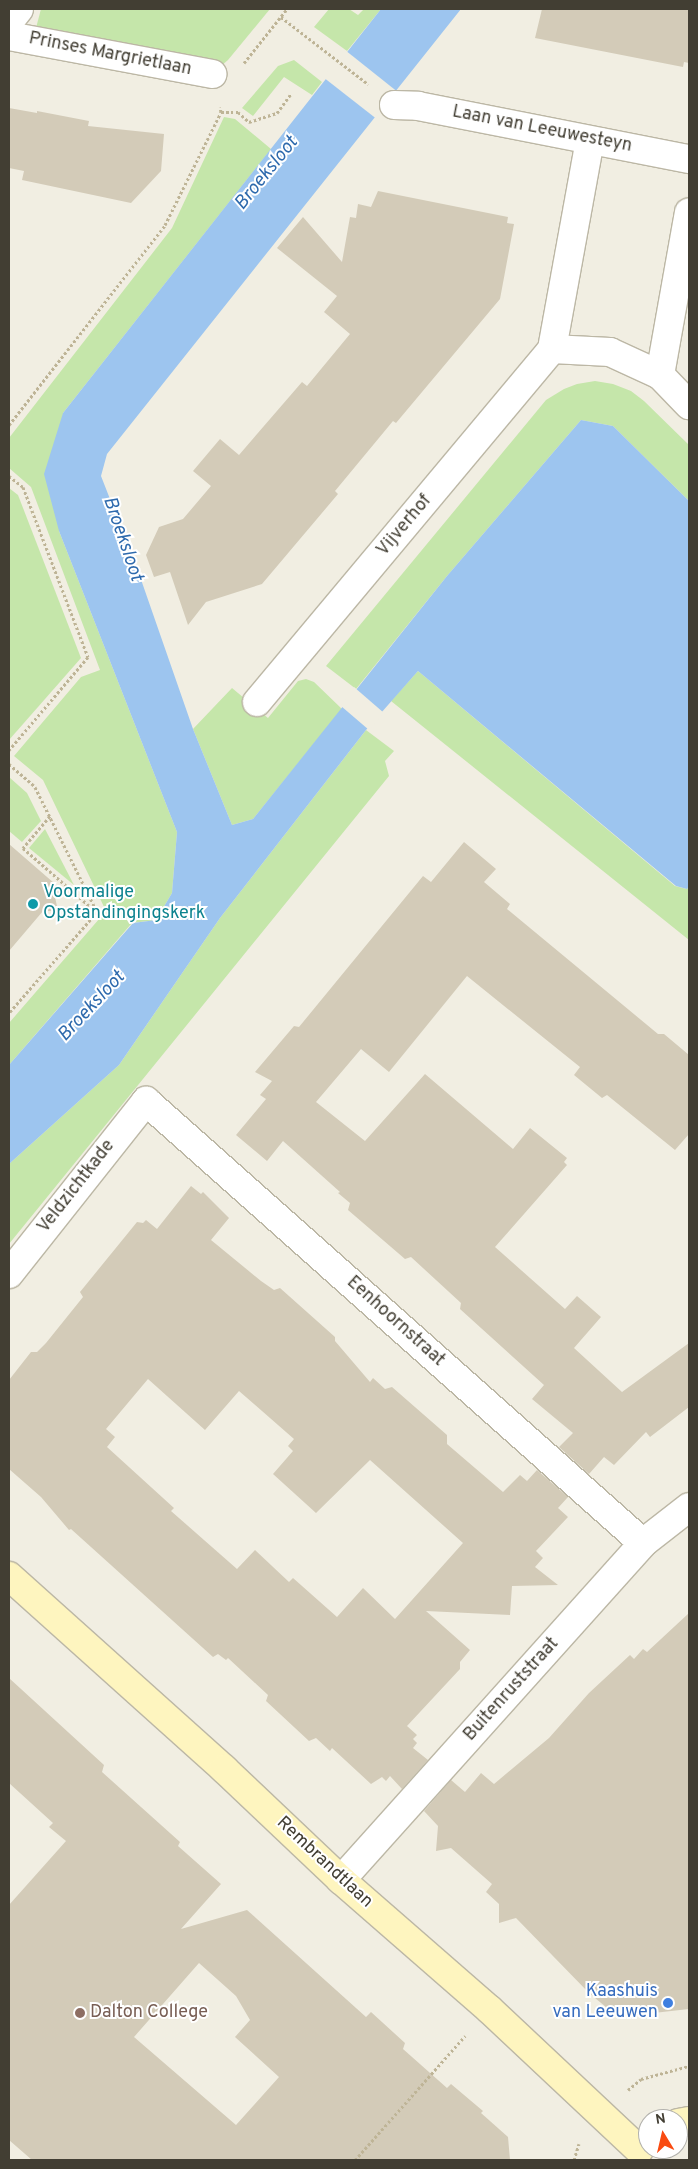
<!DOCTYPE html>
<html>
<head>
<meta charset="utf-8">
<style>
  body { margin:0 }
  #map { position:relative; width:698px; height:2169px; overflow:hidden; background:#f1eee2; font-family:Overpass,sans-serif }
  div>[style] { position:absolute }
  .green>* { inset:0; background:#c5e6aa }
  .water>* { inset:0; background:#9dc5ef }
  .pier>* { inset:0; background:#f1eee2 }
  .building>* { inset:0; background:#d3cbb8 }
  .path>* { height:3px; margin-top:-1.5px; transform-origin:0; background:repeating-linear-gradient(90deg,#beb496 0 2.5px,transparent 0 5px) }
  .roads { filter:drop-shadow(1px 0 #bcb7a5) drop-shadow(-1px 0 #bcb7a5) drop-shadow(0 1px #bcb7a5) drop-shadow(0 -1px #bcb7a5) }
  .street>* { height:28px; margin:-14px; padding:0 14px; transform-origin:14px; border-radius:14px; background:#fff }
  .secondary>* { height:28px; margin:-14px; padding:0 14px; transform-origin:14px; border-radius:14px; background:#fef5bf }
  .dots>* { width:14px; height:14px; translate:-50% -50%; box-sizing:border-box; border:2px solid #fff; border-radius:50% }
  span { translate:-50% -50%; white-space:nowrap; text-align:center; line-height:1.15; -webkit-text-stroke:4px #fff; paint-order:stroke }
  .street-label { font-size:18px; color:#423e33 }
  .culture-label { font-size:18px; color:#0d838f }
  .left { translate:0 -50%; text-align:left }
  .shop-label { font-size:18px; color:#366cbe }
  .right { translate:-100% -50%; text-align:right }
  .education-label { font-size:18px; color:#785e54 }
  .water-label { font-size:19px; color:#2e6aad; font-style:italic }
  .frame { position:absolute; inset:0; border:10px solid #423e33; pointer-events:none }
  .north { position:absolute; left:638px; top:2109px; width:50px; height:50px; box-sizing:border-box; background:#fff; border:1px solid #b3b2ad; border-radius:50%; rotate:351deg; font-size:14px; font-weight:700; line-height:20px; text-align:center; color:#423e33 }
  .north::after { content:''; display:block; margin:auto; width:18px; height:22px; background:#f94b11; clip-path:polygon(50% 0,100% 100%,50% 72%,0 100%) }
</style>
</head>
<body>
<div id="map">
  <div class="green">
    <div style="clip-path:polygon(41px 9px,270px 9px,228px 60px,221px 66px,36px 28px)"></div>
    <div style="clip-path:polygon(329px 9px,349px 9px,358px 15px,364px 9px,381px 9px,347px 51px,314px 27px)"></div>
    <div style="clip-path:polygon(294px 60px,322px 82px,312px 95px,284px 77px,253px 116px,242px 108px,278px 66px)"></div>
    <div style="clip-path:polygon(224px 117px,235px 119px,271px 149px,63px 413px,59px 531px,177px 832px,172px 893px,156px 920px,132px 923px,9px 1065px,9px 1023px,106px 911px,43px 780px,14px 756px,81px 677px,100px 670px,31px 487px,9px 468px,9px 438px,172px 228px)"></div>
    <div style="clip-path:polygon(595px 381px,613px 384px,631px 391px,644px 401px,689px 445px,689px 501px,613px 426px,581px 420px,447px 576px,356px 689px,326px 666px,546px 400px,564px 389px,577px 384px)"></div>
    <div style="clip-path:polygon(9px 488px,18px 495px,81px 658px,9px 740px)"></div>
    <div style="clip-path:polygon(418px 671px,675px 886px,687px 889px,689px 886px,689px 940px,391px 701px)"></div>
    <div style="clip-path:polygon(306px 679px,314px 682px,342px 709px,253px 819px,232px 825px,193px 729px,232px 688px,268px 718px,298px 681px)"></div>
    <div style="clip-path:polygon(366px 730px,394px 751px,385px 761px,389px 776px,9px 1244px,9px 1164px,119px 1065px,220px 918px)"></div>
    <div style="clip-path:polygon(9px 777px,27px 793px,41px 821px,22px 842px,9px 831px)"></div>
    <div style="clip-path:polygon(45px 829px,74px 885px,29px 848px)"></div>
  </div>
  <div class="water">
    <div style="clip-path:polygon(381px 9px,461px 9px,107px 454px,101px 476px,137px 568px,193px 729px,232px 825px,253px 819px,447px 576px,581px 420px,613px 426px,689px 501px,689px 886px,687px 889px,676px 886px,418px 671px,366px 730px,220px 918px,119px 1065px,9px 1164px,9px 1065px,133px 923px,156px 920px,172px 893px,177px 832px,59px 531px,44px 474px,63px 413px)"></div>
  </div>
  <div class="pier">
    <div style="clip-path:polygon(345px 50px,399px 93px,378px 120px,323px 77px)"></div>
    <div style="clip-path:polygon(354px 687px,384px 713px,369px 730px,341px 706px)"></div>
  </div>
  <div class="building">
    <div style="clip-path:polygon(542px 9px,689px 9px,689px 63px,684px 62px,683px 67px,535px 38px)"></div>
    <div style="clip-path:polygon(9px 108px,37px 113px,37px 111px,89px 121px,88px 126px,164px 134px,161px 171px,131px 203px,22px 180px,24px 171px,9px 168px)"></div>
    <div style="clip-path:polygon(378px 191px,508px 217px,507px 223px,514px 224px,500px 299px,396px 423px,393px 421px,335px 491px,338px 494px,262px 584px,206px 602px,188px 625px,170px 572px,154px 577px,146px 555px,159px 527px,183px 519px,211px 486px,193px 471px,220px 439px,239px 455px,302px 382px,307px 386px,350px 334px,324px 312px,337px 296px,277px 248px,303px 217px,342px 262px,350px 217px,356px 218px,358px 204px,371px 207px)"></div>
    <div style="clip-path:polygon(464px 842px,496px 869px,484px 882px,510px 904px,507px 909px,658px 1034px,664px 1034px,689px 1055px,689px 1134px,675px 1150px,607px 1095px,602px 1098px,574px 1075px,580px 1067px,467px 976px,389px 1072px,361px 1049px,316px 1102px,365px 1141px,425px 1074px,513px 1149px,530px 1128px,567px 1158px,564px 1162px,567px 1165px,495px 1247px,565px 1309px,577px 1296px,601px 1317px,574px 1348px,622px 1392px,689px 1343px,689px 1407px,650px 1437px,646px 1432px,614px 1465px,604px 1457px,589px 1474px,559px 1447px,573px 1433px,532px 1399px,544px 1385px,460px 1309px,461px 1303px,411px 1257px,405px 1259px,348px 1210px,350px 1203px,338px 1193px,340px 1192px,283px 1141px,267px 1161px,236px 1135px,266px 1099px,260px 1095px,272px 1081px,255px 1072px,294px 1026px,299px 1027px,423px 876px,431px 882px)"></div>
    <div style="clip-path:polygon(9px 844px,62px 890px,55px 897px,58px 911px,43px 911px,9px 951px)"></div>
    <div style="clip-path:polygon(evenodd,191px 1186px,201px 1194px,203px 1192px,229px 1218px,211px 1240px,261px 1281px,274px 1290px,280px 1288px,335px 1337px,335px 1341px,370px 1382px,373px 1378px,385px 1389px,392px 1387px,447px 1435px,447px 1444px,503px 1492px,520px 1475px,527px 1481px,537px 1470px,568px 1497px,558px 1508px,568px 1517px,536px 1551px,543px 1558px,535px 1567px,558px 1585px,512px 1586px,510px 1615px,426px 1611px,470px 1650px,460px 1662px,460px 1669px,407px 1726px,417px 1735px,413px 1739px,417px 1743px,413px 1748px,428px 1760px,402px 1789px,390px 1776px,386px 1781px,382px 1777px,371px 1784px,332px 1748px,330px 1751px,316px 1738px,309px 1741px,266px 1701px,268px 1695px,228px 1658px,226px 1660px,218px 1654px,213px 1657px,71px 1529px,69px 1530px,41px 1497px,9px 1469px,9px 1380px,31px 1352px,37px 1352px,46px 1343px,83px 1297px,80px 1292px,137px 1222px,143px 1223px,146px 1220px,157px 1229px,191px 1186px,148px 1379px,205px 1430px,239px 1391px,294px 1439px,288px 1446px,293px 1451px,273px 1474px,316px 1513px,370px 1460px,463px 1543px,395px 1619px,363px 1588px,337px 1617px,293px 1578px,289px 1582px,255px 1550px,237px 1569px,171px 1511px,174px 1508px,107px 1447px,115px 1437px,106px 1429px,148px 1379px)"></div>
    <div style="clip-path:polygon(689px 1613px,689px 2009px,618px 2017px,589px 1993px,516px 1918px,499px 1923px,499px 1904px,486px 1892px,492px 1884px,451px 1848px,436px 1851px,438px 1826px,424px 1811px,451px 1780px,465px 1792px,481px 1773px,494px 1784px,549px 1738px,589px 1693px,630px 1655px,634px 1659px,643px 1649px,647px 1652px)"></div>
    <div style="clip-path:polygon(evenodd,9px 1678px,104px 1765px,102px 1772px,180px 1842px,178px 1846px,221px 1884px,181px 1929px,247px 1910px,366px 2017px,371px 2012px,405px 2043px,403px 2049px,447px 2088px,451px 2084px,483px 2111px,481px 2113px,508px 2137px,510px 2160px,32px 2160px,9px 2140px,9px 1905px,66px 1841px,49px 1827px,53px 1823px,9px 1783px,9px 1678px,199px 1963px,236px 1996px,250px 2020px,235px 2037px,279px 2077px,236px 2125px,134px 2037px,199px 1963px)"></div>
  </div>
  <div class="path">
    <div style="left:281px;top:17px;width:110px;rotate:37.6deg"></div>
    <div style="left:244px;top:63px;width:69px;rotate:-51.5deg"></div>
    <div style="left:221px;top:112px;width:17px"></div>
    <div style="left:238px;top:112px;width:15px;rotate:42deg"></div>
    <div style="left:249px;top:122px;width:29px;rotate:-18deg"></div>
    <div style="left:277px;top:113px;width:24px;rotate:-54deg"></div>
    <div style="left:9px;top:425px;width:254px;rotate:-52deg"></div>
    <div style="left:165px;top:225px;width:126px;rotate:-63.6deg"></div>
    <div style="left:221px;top:112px;width:5px;rotate:-101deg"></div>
    <div style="left:9px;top:476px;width:18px;rotate:38deg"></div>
    <div style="left:23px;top:487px;width:182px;rotate:69.1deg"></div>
    <div style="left:88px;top:657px;width:122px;rotate:130.3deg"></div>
    <div style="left:9px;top:764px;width:35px;rotate:41deg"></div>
    <div style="left:35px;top:787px;width:140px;rotate:63.6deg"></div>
    <div style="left:97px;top:912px;width:134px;rotate:131.1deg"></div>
    <div style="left:50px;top:816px;width:42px;rotate:130.2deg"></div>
    <div style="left:23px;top:848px;width:94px;rotate:41.1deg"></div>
    <div style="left:628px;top:2090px;width:17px;rotate:-40deg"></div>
    <div style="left:641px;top:2079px;width:50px;rotate:-15.2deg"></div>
    <div style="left:355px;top:2160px;width:166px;rotate:-48.4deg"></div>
    <div style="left:574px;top:2160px;width:17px;rotate:-73deg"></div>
  </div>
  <div class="roads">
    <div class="street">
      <div style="left:9px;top:22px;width:16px;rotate:-52deg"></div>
      <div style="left:9px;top:36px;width:207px;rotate:10.6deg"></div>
      <div style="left:394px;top:105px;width:24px;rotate:2deg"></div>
      <div style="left:418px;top:106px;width:276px;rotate:11.1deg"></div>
      <div style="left:552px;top:349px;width:58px;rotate:3deg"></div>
      <div style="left:610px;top:352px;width:55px;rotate:24.7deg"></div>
      <div style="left:660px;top:375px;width:42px;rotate:46deg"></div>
      <div style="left:660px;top:375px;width:165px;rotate:-79.9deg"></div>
      <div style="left:257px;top:702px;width:460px;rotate:-50.1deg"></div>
      <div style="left:552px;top:349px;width:212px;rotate:-79.7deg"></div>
      <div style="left:9px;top:1274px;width:221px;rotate:-51.6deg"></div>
      <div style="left:146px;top:1101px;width:665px;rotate:41.65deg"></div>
      <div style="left:341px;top:1880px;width:453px;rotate:-48.1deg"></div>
      <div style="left:643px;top:1543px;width:58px;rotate:-38deg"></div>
    </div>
    <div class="secondary">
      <div style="left:9px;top:1576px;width:289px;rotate:41.9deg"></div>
      <div style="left:224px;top:1769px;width:161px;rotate:43.5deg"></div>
      <div style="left:341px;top:1880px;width:196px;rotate:41.1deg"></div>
      <div style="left:489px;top:2009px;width:206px;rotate:43.2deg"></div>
      <div style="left:678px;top:2123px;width:11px;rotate:-10deg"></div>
    </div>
  </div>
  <div class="dots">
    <div style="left:33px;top:904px;background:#0f9aa8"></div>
    <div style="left:668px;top:2003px;background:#3f7fe0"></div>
    <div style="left:80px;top:2013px;background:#8d6e63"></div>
  </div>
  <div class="street-label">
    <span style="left:110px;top:55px;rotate:11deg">Prinses Margrietlaan</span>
    <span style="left:542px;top:130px;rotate:11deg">Laan van Leeuwesteyn</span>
    <span style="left:405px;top:526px;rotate:-50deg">Vijverhof</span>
    <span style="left:77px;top:1187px;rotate:-52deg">Veldzichtkade</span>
    <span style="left:395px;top:1322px;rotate:42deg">Eenhoornstraat</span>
    <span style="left:512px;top:1690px;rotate:-48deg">Buitenruststraat</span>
    <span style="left:324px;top:1863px;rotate:43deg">Rembrandtlaan</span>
  </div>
  <div class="culture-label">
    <span class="left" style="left:43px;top:904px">Voormalige<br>Opstandingingskerk</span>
  </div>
  <div class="shop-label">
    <span class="right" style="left:658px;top:2003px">Kaashuis<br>van Leeuwen</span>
  </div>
  <div class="education-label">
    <span class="left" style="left:90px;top:2013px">Dalton College</span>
  </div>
  <div class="water-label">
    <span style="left:267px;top:174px;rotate:-51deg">Broeksloot</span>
    <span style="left:122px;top:539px;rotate:71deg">Broeksloot</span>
    <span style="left:92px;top:1007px;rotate:-47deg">Broeksloot</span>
  </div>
  <div class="frame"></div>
  <div class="north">N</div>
</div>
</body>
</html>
